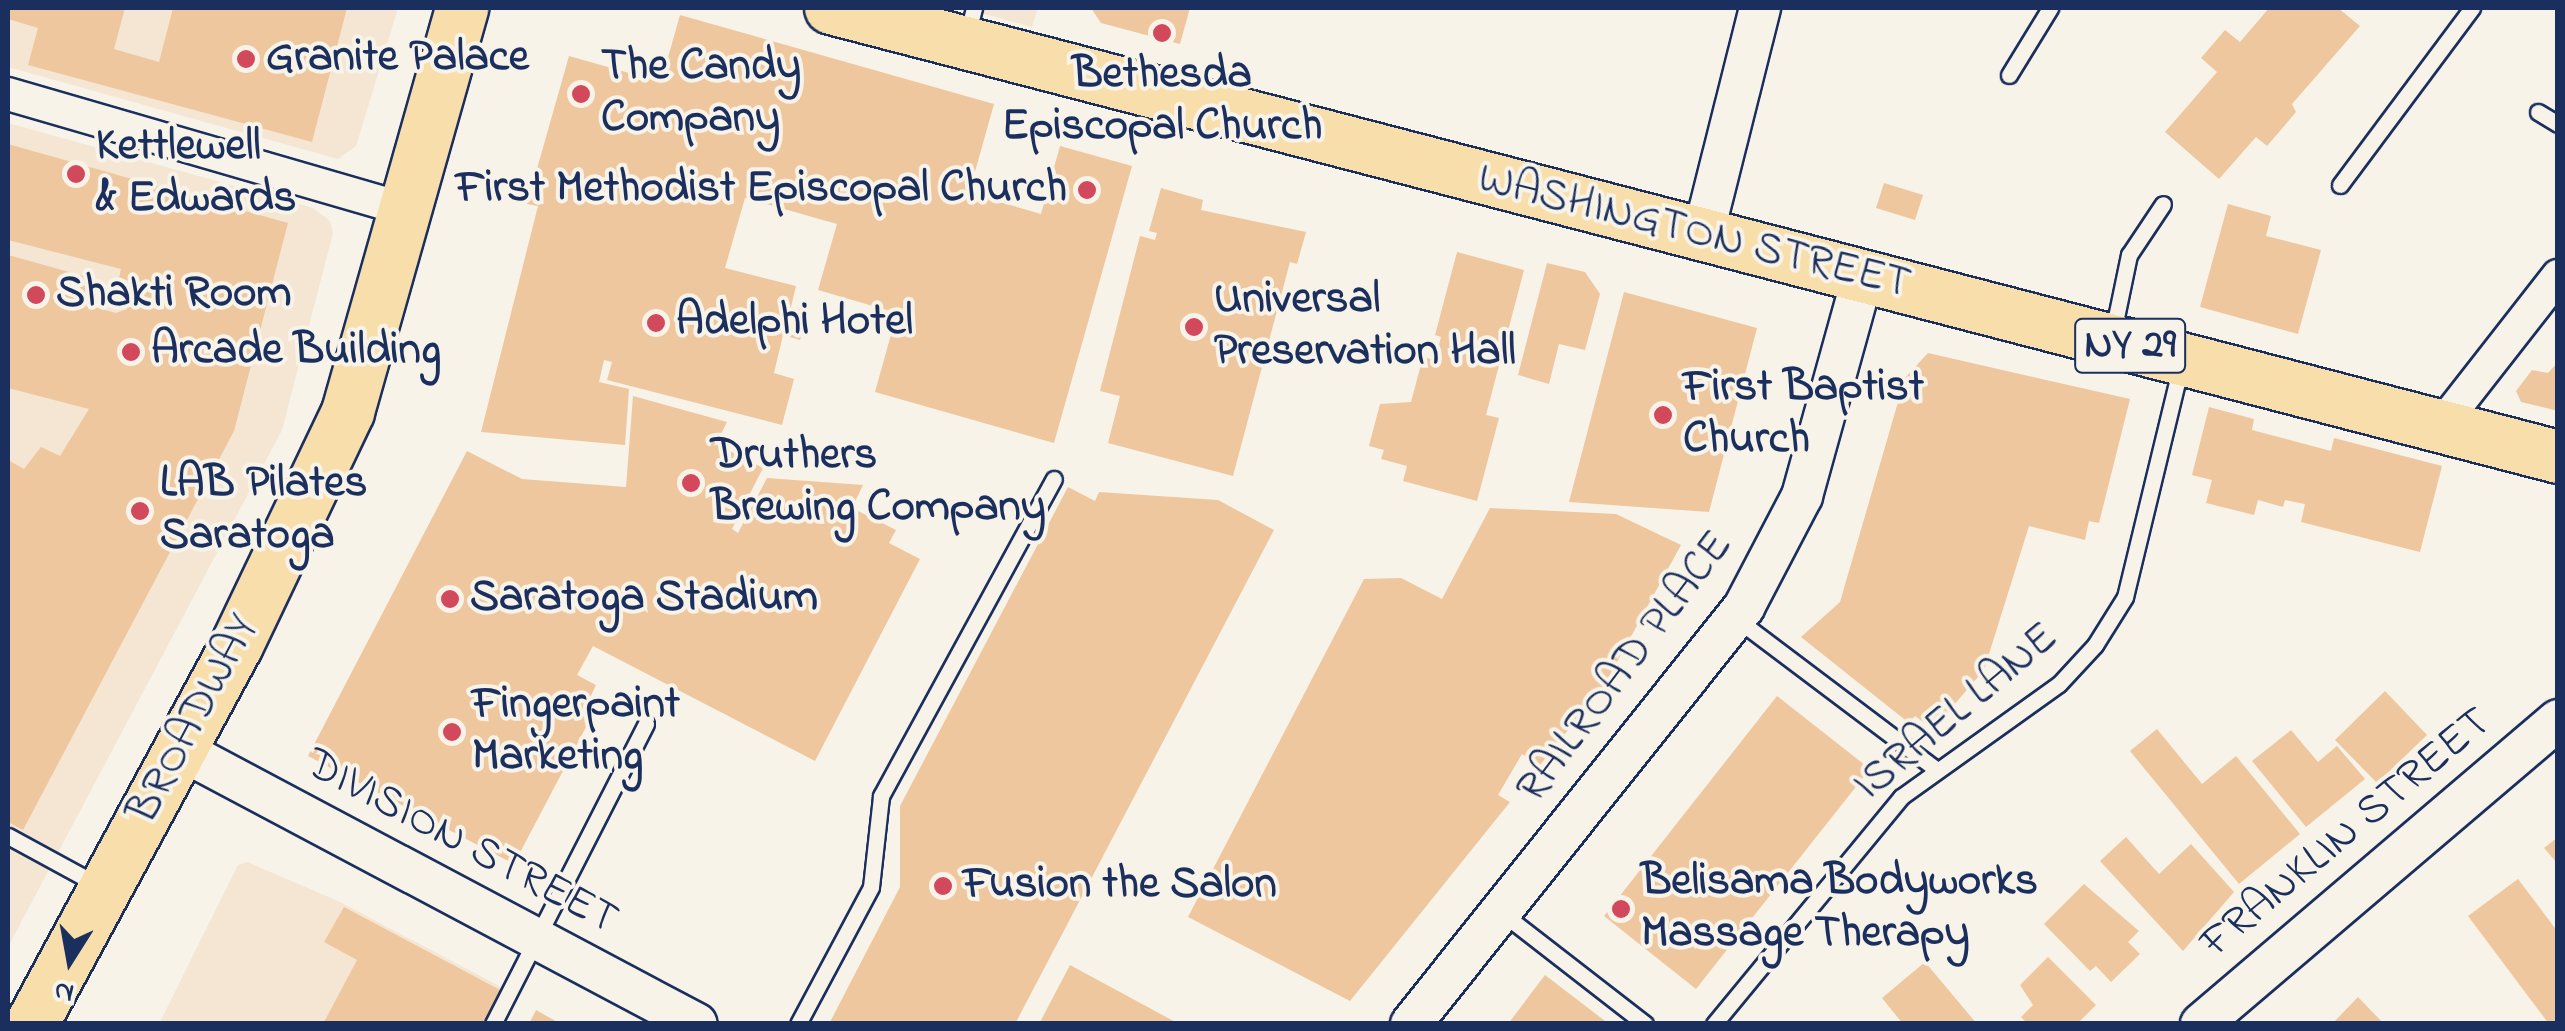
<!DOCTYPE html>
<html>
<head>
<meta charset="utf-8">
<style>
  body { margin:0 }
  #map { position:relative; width:2565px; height:1031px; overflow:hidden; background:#f7f3e8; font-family:"Indie Flower",sans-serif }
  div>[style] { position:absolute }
  .built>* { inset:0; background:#f4e6d2 }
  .building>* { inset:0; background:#eec79e }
  .roads { filter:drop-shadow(2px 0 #1b2f5e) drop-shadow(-2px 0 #1b2f5e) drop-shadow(0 2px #1b2f5e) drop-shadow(0 -2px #1b2f5e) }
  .service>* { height:15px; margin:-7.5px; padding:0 7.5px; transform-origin:7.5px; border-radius:7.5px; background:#f7f3e8 }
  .minor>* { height:32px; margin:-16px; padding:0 16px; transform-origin:16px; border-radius:16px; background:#f7f3e8 }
  .tertiary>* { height:40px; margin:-20px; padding:0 20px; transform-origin:20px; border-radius:20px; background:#f7f3e8 }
  .trunk>* { height:52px; margin:-26px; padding:0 26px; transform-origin:26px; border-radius:26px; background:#f8deab }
  .dots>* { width:28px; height:28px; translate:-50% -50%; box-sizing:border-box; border:5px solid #f7f3e8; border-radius:50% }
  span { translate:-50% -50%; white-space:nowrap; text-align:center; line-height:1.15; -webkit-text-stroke:8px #f7f3e8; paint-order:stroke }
  .shield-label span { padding:2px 8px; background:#f7f3e8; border:2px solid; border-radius:8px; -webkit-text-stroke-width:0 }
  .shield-label { font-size:42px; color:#1b2f5e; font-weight:700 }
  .poi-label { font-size:45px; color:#1b2f5e; font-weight:700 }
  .left { translate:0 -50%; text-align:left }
  .right { translate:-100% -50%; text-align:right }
  .street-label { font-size:45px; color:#1b2f5e }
  .frame { position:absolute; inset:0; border:10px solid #1b2f5e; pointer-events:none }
  .north { position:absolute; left:20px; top:911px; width:100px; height:100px; -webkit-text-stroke:8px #f7f3e8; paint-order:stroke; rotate:191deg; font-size:28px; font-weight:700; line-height:40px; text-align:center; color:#1b2f5e }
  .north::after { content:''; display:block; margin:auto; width:35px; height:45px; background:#1b2f5e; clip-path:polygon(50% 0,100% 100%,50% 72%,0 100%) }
</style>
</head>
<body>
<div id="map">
  <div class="built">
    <div style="clip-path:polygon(8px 8px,398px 8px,356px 146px,338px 159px,8px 67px)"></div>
    <div style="clip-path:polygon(963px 8px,1038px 8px,1032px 27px)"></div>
    <div style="clip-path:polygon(8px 123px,313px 208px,330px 221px,333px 233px,282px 430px,8px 947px)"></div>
    <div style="clip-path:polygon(247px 862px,338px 901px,503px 988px,488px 1023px,159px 1024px,238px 865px)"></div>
  </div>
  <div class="building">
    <div style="clip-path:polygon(8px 8px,125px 8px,114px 49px,159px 62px,173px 8px,347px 8px,312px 142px,28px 65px,38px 28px,8px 19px)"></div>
    <div style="clip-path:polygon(1091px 8px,1190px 8px,1180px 44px,1101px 23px)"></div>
    <div style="clip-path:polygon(2269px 8px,2338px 8px,2360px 26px,2292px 104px,2296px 112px,2267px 146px,2256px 137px,2219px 179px,2165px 132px,2217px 72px,2201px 58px,2225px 30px,2240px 42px)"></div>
    <div style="clip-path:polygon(680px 15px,994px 104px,969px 193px,1041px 214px,1060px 146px,1132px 166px,1054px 443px,875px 392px,897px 313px,818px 290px,837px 224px,745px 198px,725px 268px,796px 286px,791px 307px,808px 312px,800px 340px,783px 335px,774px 373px,794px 379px,782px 425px,607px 380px,612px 362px,604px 360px,599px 382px,629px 389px,625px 445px,481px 432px,538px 206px,527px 204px,569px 56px,661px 82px)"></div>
    <div style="clip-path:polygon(8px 144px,288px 223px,234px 431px,23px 830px,8px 822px,8px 460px,24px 469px,41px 447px,60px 456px,89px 409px,8px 388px,8px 255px,98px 280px,90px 306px,116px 313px,127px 309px,134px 282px,119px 278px,121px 269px,8px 240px)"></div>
    <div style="clip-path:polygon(1884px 183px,1923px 195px,1915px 220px,1876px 208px)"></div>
    <div style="clip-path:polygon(1161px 188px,1203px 200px,1201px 210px,1306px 232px,1297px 264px,1290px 262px,1233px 476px,1108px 443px,1120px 396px,1100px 391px,1140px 236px,1155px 240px,1157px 233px,1149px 231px)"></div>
    <div style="clip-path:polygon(2228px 204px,2271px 216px,2266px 236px,2321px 250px,2298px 334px,2200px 307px)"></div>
    <div style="clip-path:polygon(1457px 252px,1524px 270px,1486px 415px,1499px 418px,1477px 501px,1403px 481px,1407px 466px,1381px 459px,1384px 450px,1369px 446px,1380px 404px,1411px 402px,1423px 357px,1435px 360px,1441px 337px,1435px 335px)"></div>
    <div style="clip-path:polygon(1547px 263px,1585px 272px,1600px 294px,1585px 350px,1559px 344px,1549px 384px,1518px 375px)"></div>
    <div style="clip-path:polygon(1624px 292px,1757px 328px,1709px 512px,1569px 502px)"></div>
    <div style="clip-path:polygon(1928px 353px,2130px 399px,2099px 523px,2089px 521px,2085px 540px,2029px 526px,1984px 670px,1933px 729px,1915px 716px,1909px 723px,1801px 637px,1840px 602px,1905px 378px)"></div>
    <div style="clip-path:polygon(2558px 362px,2558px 411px,2521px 402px,2516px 391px,2532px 370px,2548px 373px)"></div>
    <div style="clip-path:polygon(633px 396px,727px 422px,716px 444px,763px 468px,732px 529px,738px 533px,767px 478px,863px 485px,852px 508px,896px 530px,889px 543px,920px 559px,815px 761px,593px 646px,577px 675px,596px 685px,587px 704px,596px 708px,514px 864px,308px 756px,467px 451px,522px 479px,626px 487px)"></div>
    <div style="clip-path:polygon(2209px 407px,2254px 419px,2252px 430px,2331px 451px,2334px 438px,2442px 466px,2420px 552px,2301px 522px,2305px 504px,2285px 500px,2283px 507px,2258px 500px,2254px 515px,2206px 503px,2212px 480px,2192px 475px)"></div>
    <div style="clip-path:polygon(1068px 487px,1095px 501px,1099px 492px,1218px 500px,1274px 530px,1015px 1024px,829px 1024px,900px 887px,900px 806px)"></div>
    <div style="clip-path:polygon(1490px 508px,1616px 514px,1681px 545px,1605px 684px,1540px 765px,1522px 754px,1498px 795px,1510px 802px,1350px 1001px,1188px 917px,1364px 579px,1401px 578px,1442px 599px)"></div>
    <div style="clip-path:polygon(2385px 691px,2427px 735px,2377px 783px,2335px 740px)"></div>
    <div style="clip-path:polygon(1777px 696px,1870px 769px,1696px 989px,1604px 916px)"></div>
    <div style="clip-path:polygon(2157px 729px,2202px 784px,2236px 756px,2300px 834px,2239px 884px,2130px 751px)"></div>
    <div style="clip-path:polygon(2291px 730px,2318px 762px,2337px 746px,2365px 779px,2306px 827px,2252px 761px)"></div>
    <div style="clip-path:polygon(2126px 837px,2159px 874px,2191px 844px,2234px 892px,2183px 951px,2100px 861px)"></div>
    <div style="clip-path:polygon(2558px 837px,2558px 864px,2544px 848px)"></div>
    <div style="clip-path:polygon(2518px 879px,2558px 932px,2558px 1024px,2549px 1024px,2468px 916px)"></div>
    <div style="clip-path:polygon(2084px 884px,2139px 931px,2128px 942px,2140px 954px,2111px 982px,2096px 966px,2090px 971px,2044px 924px)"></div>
    <div style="clip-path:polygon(344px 907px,502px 991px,485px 1024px,323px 1024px,357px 960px,324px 942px)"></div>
    <div style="clip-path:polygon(2048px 957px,2096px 1005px,2077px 1024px,2028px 1024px,2021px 1017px,2033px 1005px,2020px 985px)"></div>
    <div style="clip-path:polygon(1925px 962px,1977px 1024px,1903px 1024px,1882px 998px)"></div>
    <div style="clip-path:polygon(1070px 965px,1179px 1024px,1039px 1024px)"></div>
    <div style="clip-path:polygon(1545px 975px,1609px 1024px,1508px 1024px)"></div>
    <div style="clip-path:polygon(2358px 997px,2384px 1024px,2332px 1024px)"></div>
    <div style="clip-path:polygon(536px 1010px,561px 1024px,529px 1024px)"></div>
  </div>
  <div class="roads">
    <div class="service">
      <div style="left:967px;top:36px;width:29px;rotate:-76deg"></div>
      <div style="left:2009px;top:75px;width:79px;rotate:-58.5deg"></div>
      <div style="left:2538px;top:112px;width:23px;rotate:31deg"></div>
      <div style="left:2340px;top:185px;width:221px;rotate:-53.3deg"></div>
      <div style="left:2113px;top:332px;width:79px;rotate:-78.3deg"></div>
      <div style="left:2129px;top:255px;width:61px;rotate:-56.3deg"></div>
      <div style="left:1738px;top:620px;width:249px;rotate:37deg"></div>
      <div style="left:8px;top:836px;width:100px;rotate:28.6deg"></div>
      <div style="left:1502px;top:913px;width:181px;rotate:37.8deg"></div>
      <div style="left:493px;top:1024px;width:337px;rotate:-63deg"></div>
      <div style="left:798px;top:1024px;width:155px;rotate:-61.9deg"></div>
      <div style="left:871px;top:887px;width:92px;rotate:-83.7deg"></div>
      <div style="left:881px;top:796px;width:361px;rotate:-61.4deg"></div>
      <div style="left:1714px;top:1024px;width:294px;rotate:-50.5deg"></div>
      <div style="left:1901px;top:797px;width:194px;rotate:-35.6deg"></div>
      <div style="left:2059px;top:684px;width:53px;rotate:-47.3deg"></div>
      <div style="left:2095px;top:645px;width:57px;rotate:-58deg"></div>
      <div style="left:2125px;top:597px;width:238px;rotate:-76.4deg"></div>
    </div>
    <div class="minor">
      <div style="left:8px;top:94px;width:413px;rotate:16.2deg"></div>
      <div style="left:2440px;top:427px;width:192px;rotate:-52deg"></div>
    </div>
    <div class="tertiary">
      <div style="left:1703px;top:235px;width:234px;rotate:-75.9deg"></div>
      <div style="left:179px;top:749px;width:586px;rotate:27.96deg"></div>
      <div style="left:1411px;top:1024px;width:534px;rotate:-51.39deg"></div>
      <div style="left:1744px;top:607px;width:125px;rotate:-62.4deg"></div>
      <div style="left:1802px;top:496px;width:228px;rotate:-74.5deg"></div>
      <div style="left:2201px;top:1024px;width:469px;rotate:-40.4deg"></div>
    </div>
    <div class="trunk">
      <div style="left:831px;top:8px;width:1784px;rotate:14.57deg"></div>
      <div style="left:32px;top:1024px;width:431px;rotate:-61.6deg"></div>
      <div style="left:237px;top:645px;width:258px;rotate:-64.5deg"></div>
      <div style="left:348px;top:412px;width:420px;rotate:-74.2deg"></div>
    </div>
  </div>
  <div class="dots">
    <div style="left:1162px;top:33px;background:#d1495b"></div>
    <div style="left:246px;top:59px;background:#d1495b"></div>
    <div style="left:581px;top:94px;background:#d1495b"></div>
    <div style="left:76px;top:174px;background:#d1495b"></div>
    <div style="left:1087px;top:190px;background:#d1495b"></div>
    <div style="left:36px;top:295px;background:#d1495b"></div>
    <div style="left:656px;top:323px;background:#d1495b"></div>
    <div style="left:1194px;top:327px;background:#d1495b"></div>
    <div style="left:131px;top:352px;background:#d1495b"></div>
    <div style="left:1663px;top:415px;background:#d1495b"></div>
    <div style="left:691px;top:483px;background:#d1495b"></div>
    <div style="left:140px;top:511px;background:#d1495b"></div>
    <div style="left:450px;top:599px;background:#d1495b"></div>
    <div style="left:452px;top:732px;background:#d1495b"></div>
    <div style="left:943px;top:886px;background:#d1495b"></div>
    <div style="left:1621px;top:909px;background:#d1495b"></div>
  </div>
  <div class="shield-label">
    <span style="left:2130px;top:346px">NY 29</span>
  </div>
  <div class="poi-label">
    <span class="left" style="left:266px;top:59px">Granite Palace</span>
    <span class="left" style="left:601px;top:94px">The Candy<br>Company</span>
    <span style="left:1162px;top:102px">Bethesda<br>Episcopal Church</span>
    <span class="left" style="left:96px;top:174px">Kettlewell<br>&amp; Edwards</span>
    <span class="right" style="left:1067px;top:190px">First Methodist Episcopal Church</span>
    <span class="left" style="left:56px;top:295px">Shakti Room</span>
    <span class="left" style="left:1214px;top:327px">Universal<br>Preservation Hall</span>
    <span class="left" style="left:676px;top:323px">Adelphi Hotel</span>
    <span class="left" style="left:151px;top:352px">Arcade Building</span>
    <span class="left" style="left:1683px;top:415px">First Baptist<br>Church</span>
    <span class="left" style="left:711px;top:483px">Druthers<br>Brewing Company</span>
    <span class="left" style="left:160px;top:511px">LAB Pilates<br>Saratoga</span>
    <span class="left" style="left:470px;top:599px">Saratoga Stadium</span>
    <span class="left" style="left:472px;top:732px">Fingerpaint<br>Marketing</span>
    <span class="left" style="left:1641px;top:909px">Belisama Bodyworks<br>Massage Therapy</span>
    <span class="left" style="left:963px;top:886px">Fusion the Salon</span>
  </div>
  <div class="street-label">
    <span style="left:1694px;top:233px;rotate:14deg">WASHINGTON STREET</span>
    <span style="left:1626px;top:668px;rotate:-53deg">RAILROAD PLACE</span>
    <span style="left:1957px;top:713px;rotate:-40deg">ISRAEL LANE</span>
    <span style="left:195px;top:720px;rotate:-62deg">BROADWAY</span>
    <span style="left:2347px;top:834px;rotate:-40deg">FRANKLIN STREET</span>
    <span style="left:461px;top:843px;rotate:28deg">DIVISION STREET</span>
  </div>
  <div class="frame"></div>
  <div class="north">N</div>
</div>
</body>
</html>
